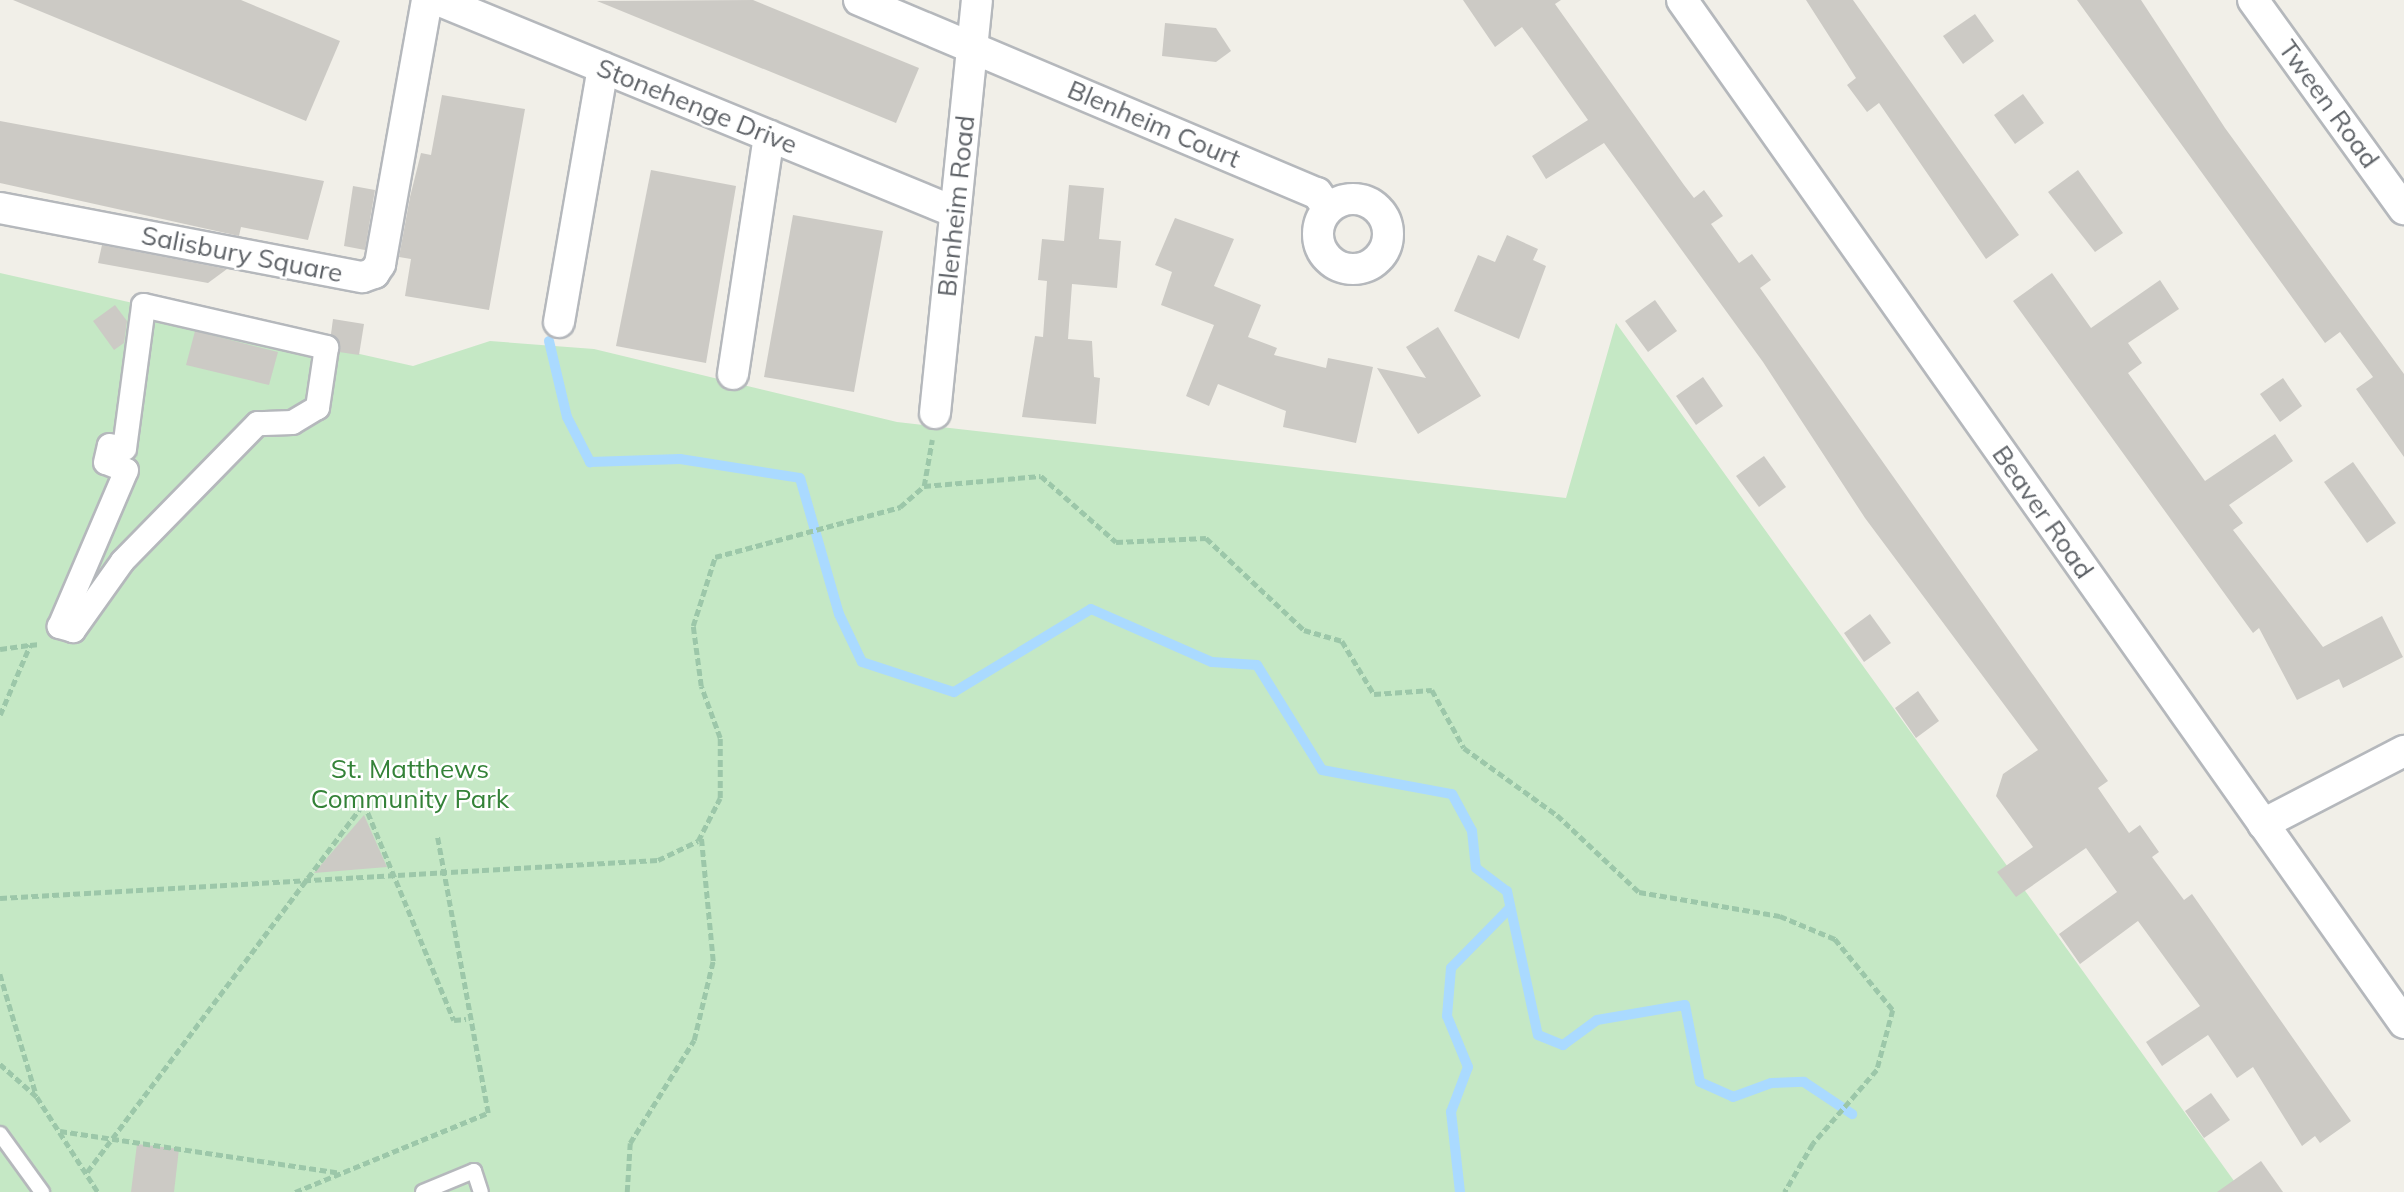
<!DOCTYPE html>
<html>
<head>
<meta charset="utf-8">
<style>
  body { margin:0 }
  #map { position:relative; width:2404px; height:1192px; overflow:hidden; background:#f1efe8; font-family:Mulish,sans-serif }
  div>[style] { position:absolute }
  .green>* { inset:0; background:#c5e8c5 }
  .stream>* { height:10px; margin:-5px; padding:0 5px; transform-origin:5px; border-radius:5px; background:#aadaff }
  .building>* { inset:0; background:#cccac5 }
  .path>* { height:4.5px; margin-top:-2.25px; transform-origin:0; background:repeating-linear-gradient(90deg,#9cc7a9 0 7px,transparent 0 10.5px) }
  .roads { filter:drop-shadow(2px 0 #b5b8bc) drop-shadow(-2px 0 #b5b8bc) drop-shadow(0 2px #b5b8bc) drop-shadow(0 -2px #b5b8bc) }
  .service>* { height:14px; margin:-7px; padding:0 7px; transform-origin:7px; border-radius:7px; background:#fff }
  .pedestrian>* { height:23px; margin:-11.5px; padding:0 11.5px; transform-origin:11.5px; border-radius:11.5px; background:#fff }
  .minor>* { height:30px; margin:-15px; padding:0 15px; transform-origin:15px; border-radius:15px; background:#fff }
  .minor>.ring { margin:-15px; padding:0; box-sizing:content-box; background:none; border:30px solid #fff; border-radius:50% }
  span { translate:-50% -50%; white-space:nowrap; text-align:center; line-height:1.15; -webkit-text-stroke:5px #fff; paint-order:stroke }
  .street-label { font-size:26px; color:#5f6368 }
  .park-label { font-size:26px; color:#348238 }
</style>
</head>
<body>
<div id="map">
  <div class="green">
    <div style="clip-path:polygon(0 273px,413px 366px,490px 341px,594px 349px,897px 422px,1566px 498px,1616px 323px,2242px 1192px,0 1192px)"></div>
  </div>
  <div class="stream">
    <div style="left:549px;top:341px;width:78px;rotate:76.7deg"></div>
    <div style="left:567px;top:417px;width:51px;rotate:62.9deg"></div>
    <div style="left:590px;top:462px;width:90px;rotate:-1.9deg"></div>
    <div style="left:680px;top:459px;width:121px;rotate:9deg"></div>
    <div style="left:800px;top:478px;width:141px;rotate:74deg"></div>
    <div style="left:839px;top:614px;width:53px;rotate:64.4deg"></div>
    <div style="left:862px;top:662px;width:97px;rotate:18.1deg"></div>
    <div style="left:954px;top:692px;width:160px;rotate:-31.2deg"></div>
    <div style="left:1091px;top:609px;width:132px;rotate:23.7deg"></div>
    <div style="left:1212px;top:662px;width:45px;rotate:3.8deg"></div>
    <div style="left:1257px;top:665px;width:123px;rotate:58.2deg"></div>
    <div style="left:1322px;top:770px;width:132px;rotate:10.5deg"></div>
    <div style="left:1452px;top:794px;width:42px;rotate:61.6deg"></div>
    <div style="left:1472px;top:831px;width:37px;rotate:84deg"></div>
    <div style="left:1476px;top:868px;width:39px;rotate:37deg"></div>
    <div style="left:1507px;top:891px;width:147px;rotate:77.9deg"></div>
    <div style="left:1538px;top:1035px;width:27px;rotate:22deg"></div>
    <div style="left:1563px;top:1045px;width:42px;rotate:-36.3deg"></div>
    <div style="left:1597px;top:1020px;width:89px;rotate:-9.7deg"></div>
    <div style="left:1685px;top:1005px;width:78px;rotate:79deg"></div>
    <div style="left:1700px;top:1082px;width:36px;rotate:24deg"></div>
    <div style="left:1733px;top:1097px;width:40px;rotate:-20.2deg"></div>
    <div style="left:1771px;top:1083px;width:33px;rotate:-2deg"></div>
    <div style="left:1804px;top:1082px;width:58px;rotate:33.7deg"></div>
    <div style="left:1460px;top:1192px;width:81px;rotate:-96.4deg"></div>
    <div style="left:1451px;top:1112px;width:48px;rotate:-69.3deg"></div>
    <div style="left:1468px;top:1067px;width:55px;rotate:-112.4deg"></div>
    <div style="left:1447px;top:1016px;width:48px;rotate:-85.2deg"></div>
    <div style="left:1451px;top:968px;width:84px;rotate:-45.5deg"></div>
  </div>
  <div class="building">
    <div style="clip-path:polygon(13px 0,241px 0,340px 41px,306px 121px)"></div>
    <div style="clip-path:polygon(753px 0,919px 68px,896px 123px,597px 1px)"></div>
    <div style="clip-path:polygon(1463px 0,1561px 0,1555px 4px,1684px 185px,1694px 198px,1704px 190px,1723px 216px,1711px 224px,1739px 263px,1752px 254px,1771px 280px,1760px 288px,2108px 781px,2098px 788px,2129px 833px,2140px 825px,2159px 852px,2152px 857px,2184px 900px,2192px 894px,2351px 1121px,2320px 1143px,2315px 1136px,2302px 1146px,2253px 1067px,2237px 1078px,2208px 1035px,2162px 1066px,2146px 1042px,2200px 1006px,2138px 921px,2080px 964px,2059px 934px,2117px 892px,2086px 848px,2016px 897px,1997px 872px,2033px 847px,1996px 796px,2003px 774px,2038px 750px,1865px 518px,1763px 362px,1604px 143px,1546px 179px,1532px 156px,1588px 120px,1522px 27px,1495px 47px)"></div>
    <div style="clip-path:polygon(1806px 0,1853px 0,2019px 235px,1986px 259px,1879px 103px,1867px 112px,1847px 85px,1856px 78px)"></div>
    <div style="clip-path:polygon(2077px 0,2141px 0,2225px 128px,2404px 374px,2404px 457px,2356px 389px,2373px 377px,2340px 332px,2325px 343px)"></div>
    <div style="clip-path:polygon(1975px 14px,1994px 41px,1963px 64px,1943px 36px)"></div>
    <div style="clip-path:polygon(1165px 23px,1216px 28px,1231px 51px,1216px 62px,1162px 56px)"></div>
    <div style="clip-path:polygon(2023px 94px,2044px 123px,2015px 144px,1994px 115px)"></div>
    <div style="clip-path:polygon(442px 95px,525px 109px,489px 310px,405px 296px,411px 259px,399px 257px,410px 197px,421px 153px,431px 155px)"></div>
    <div style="clip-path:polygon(0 121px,324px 181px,308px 240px,241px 227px,239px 236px,0 183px)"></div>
    <div style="clip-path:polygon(651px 170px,736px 186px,706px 363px,616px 346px)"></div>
    <div style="clip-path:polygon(2078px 170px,2123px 233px,2095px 252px,2048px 192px)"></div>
    <div style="clip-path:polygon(1069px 185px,1104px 188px,1099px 239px,1121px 241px,1117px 288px,1072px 284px,1068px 339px,1092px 341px,1094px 377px,1100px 378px,1096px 424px,1022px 417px,1035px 336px,1043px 337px,1047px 281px,1038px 280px,1042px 239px,1064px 241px)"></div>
    <div style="clip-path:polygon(353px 186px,375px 190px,365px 250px,344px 246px)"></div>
    <div style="clip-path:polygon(793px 215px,883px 231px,854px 392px,764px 377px)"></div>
    <div style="clip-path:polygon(1175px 218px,1234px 239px,1214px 286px,1261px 305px,1248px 337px,1277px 348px,1274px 355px,1326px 368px,1328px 358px,1373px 367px,1356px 443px,1283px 427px,1286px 411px,1218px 384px,1209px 406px,1186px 396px,1214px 325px,1161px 305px,1172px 272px,1155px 265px)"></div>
    <div style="clip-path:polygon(1507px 235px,1538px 249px,1533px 260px,1546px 266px,1519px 339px,1454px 311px,1478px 255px,1495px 262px)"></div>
    <div style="clip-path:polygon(102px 245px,227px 269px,208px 283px,98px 263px)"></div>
    <div style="clip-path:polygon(2052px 273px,2091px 328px,2160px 280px,2179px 309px,2128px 343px,2142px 363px,2128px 373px,2205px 481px,2275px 434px,2293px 461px,2229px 505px,2243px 523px,2233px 530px,2323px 647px,2382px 616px,2403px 657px,2343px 688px,2339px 679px,2297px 700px,2259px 628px,2253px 633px,2013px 301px)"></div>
    <div style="clip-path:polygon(1655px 300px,1677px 331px,1648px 352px,1625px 321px)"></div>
    <div style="clip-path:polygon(115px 305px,127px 321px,124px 343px,114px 350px,93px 321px)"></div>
    <div style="clip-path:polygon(333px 319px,364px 324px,359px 355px,339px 352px,331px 334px)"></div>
    <div style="clip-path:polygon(1438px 327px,1481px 396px,1418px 434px,1377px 368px,1426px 378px,1406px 347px)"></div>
    <div style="clip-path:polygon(195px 331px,278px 352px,269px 385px,186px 365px)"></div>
    <div style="clip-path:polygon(1703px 377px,1723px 406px,1696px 425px,1676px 396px)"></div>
    <div style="clip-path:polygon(2283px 378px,2302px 406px,2280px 422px,2260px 394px)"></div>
    <div style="clip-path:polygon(1764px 456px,1786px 487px,1759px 507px,1736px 476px)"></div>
    <div style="clip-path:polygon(2353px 462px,2396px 523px,2367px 543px,2324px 482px)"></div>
    <div style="clip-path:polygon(1870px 614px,1891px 643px,1864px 662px,1844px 633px)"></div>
    <div style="clip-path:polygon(1918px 691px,1939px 721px,1916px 738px,1895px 708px)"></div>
    <div style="clip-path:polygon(364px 815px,387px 867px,314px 873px)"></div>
    <div style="clip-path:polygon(2211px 1093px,2230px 1120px,2204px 1138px,2185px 1111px)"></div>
    <div style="clip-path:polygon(137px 1144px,179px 1149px,174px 1192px,131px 1192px)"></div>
    <div style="clip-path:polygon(2261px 1161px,2283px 1192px,2217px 1192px)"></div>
  </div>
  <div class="path">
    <div style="left:924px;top:486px;width:117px;rotate:-4.9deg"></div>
    <div style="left:1041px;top:476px;width:100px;rotate:41.3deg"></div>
    <div style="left:1116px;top:542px;width:90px;rotate:-2.5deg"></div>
    <div style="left:1206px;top:538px;width:134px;rotate:43.2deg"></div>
    <div style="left:1304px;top:630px;width:40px;rotate:16deg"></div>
    <div style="left:1342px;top:641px;width:62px;rotate:58.9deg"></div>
    <div style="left:1374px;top:694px;width:58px;rotate:-3.9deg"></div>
    <div style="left:1432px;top:690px;width:66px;rotate:61.1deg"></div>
    <div style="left:1464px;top:748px;width:115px;rotate:35.8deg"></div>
    <div style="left:1557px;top:815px;width:112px;rotate:43.2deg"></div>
    <div style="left:1639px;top:892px;width:143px;rotate:9.7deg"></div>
    <div style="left:1780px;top:916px;width:60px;rotate:22.7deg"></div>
    <div style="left:1835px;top:939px;width:92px;rotate:50.8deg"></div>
    <div style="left:1893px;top:1010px;width:62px;rotate:104.9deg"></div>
    <div style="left:1877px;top:1070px;width:98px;rotate:130.9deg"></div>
    <div style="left:1813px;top:1144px;width:56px;rotate:120.3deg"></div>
    <div style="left:0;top:649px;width:29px;rotate:-8deg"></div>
    <div style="left:0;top:715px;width:76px;rotate:-66.8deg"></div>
    <div style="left:30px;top:645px;width:10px;rotate:-6deg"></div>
    <div style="left:0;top:898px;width:659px;rotate:-3.31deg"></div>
    <div style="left:658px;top:860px;width:44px;rotate:-25.4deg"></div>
    <div style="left:698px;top:841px;width:48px;rotate:-62.9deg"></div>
    <div style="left:720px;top:798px;width:60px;rotate:-90deg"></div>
    <div style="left:720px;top:738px;width:55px;rotate:-110.1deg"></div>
    <div style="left:701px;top:686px;width:61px;rotate:-97.6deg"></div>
    <div style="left:693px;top:626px;width:72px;rotate:-72.3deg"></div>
    <div style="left:715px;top:557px;width:192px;rotate:-15.1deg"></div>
    <div style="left:900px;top:507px;width:32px;rotate:-41deg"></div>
    <div style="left:924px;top:486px;width:47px;rotate:-80.1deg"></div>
    <div style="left:0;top:974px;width:125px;rotate:73.3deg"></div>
    <div style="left:0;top:1064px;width:50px;rotate:41.7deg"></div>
    <div style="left:37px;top:1097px;width:113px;rotate:57.3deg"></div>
    <div style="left:60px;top:1131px;width:283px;rotate:8.5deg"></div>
    <div style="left:87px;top:1172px;width:461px;rotate:-53.1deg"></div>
    <div style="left:364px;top:803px;width:235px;rotate:67.5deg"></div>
    <div style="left:454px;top:1020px;width:12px;rotate:-5deg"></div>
    <div style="left:295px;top:1192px;width:209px;rotate:-22.3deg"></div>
    <div style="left:488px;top:1113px;width:282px;rotate:-100.4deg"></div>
    <div style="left:627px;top:1192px;width:49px;rotate:-86.5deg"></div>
    <div style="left:630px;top:1143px;width:121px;rotate:-58.1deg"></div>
    <div style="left:694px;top:1040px;width:81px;rotate:-76.5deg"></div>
    <div style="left:713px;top:961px;width:126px;rotate:-95.5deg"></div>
  </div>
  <div class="roads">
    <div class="service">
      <div style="left:0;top:1134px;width:72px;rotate:54.1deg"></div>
      <div style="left:423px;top:1192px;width:55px;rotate:-22.4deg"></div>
      <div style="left:474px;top:1171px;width:22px;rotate:72deg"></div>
    </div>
    <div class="pedestrian">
      <div style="left:143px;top:305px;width:188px;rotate:12.9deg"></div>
      <div style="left:326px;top:347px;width:61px;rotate:98.5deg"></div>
      <div style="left:317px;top:407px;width:29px;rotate:149deg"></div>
      <div style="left:292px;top:422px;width:35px;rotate:178deg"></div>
      <div style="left:257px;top:423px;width:193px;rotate:134.4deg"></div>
      <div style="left:122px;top:561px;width:85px;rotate:125.4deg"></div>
      <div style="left:73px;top:630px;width:15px;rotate:-164deg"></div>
      <div style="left:59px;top:626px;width:170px;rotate:-66.8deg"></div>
      <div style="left:126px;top:470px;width:22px;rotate:-159deg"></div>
      <div style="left:105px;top:462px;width:17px;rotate:-77deg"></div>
      <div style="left:109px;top:445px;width:15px;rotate:11deg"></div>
      <div style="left:124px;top:448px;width:144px;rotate:-82.4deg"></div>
    </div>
    <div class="minor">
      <div style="left:438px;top:0;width:559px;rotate:22.3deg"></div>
      <div style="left:859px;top:0;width:497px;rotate:22.9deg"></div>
      <div style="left:1317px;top:193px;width:19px;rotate:55deg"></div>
      <div style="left:1682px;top:0;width:1252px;rotate:54.79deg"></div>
      <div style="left:2253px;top:0;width:258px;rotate:54.2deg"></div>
      <div class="ring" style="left:1318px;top:199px;width:40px;height:40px"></div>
      <div style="left:0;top:208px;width:369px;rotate:10.8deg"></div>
      <div style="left:363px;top:277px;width:12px;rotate:-20deg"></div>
      <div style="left:374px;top:273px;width:11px;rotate:-56deg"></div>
      <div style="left:380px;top:264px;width:268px;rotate:-79.9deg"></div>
      <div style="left:559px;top:322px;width:258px;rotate:-80.2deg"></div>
      <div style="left:733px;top:374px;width:241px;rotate:-81.4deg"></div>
      <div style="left:935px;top:413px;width:415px;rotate:-84.2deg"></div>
      <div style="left:2263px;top:824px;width:159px;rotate:-27.4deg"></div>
    </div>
  </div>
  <div class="street-label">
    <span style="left:2329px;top:104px;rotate:54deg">Tween Road</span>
    <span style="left:697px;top:106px;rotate:22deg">Stonehenge Drive</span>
    <span style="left:1154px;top:124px;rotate:23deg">Blenheim Court</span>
    <span style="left:956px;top:206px;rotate:-84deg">Blenheim Road</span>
    <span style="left:242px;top:254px;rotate:11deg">Salisbury Square</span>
    <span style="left:2043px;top:512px;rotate:55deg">Beaver Road</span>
  </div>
  <div class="park-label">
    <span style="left:410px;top:784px">St. Matthews<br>Community Park</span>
  </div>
</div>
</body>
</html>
